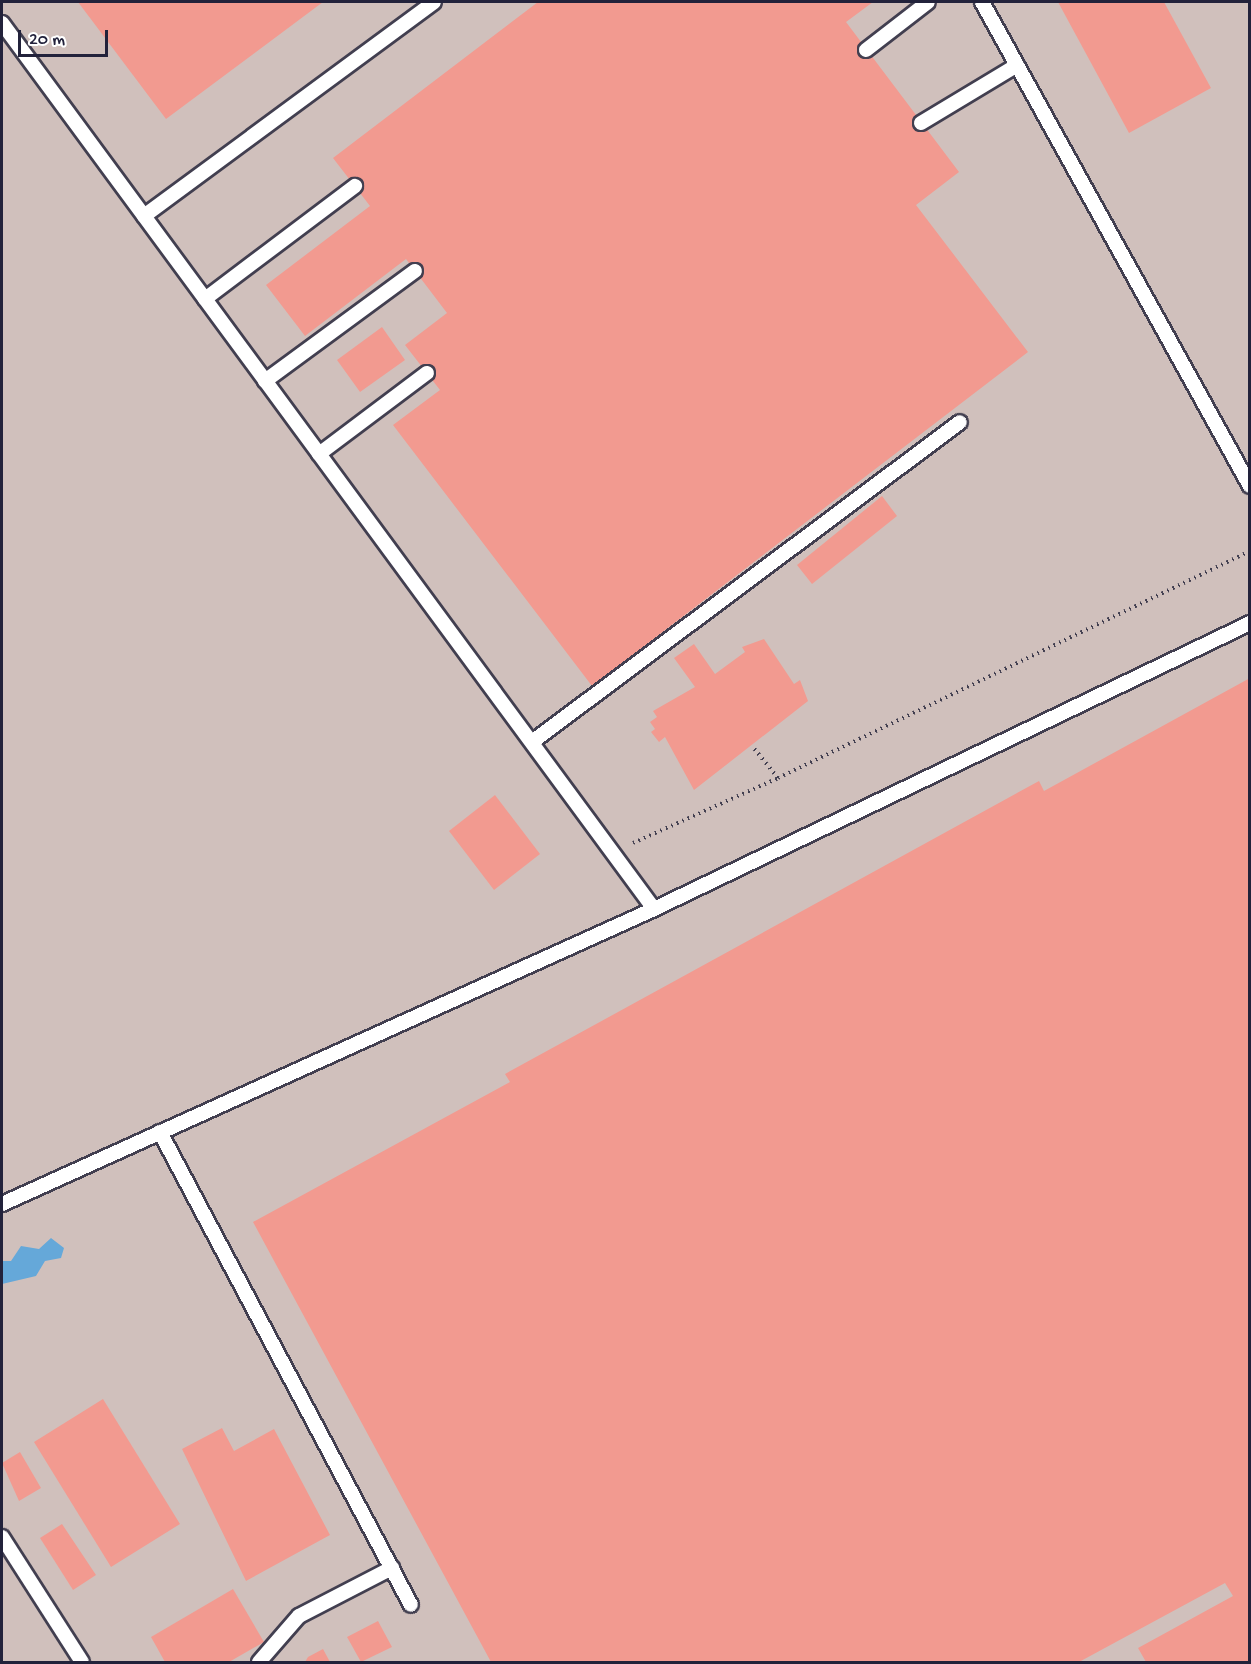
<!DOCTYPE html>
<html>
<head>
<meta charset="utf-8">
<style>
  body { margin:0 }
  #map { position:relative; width:1251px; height:1664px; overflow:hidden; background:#f4e4ca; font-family:"Gochi Hand",sans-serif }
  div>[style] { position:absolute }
  .industrial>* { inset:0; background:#d0c0bc }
  .water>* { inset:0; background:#65a8d9 }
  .building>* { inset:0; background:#f29a90 }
  .path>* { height:4px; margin-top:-2px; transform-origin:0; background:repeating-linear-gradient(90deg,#423f50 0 1.5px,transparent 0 6px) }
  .roads { filter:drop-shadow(2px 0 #423f50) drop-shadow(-2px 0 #423f50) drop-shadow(0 2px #423f50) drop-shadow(0 -2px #423f50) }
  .lane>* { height:14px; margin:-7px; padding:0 7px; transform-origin:7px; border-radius:7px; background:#fff }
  span { translate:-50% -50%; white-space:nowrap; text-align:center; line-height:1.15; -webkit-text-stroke:5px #fff; paint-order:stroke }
  .frame { position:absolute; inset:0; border:3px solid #22223b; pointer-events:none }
  .scale { position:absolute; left:18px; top:30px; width:90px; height:27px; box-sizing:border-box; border:3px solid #22223b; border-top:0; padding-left:8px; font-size:18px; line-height:21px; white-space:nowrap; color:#22223b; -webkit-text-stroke:4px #fff; paint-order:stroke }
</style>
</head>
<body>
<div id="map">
  <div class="industrial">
    <div style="clip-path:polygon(2px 2px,1249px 2px,1249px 1662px,2px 1662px)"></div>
  </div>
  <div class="water">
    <div style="clip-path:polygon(51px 1238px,64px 1248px,61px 1258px,45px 1261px,36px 1276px,2px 1284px,2px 1261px,11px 1261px,21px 1246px,39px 1249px)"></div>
  </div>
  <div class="building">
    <div style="clip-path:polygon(78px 2px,323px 2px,166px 119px)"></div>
    <div style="clip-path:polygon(538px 2px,873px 2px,846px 22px,959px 172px,916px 205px,1028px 352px,592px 686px,393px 425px,440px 390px,405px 345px,447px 313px,406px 259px,305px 336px,266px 285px,370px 206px,333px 158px)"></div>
    <div style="clip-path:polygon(1058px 2px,1164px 2px,1211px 88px,1129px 133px)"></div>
    <div style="clip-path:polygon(382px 327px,405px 360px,360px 392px,337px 360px)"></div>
    <div style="clip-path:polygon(882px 496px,897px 516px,812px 584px,797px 565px)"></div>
    <div style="clip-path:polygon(764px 639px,794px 684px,800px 680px,808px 701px,694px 790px,665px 737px,659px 742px,651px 732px,655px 729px,650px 722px,657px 717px,653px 711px,695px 687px,674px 658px,694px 644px,715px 674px,745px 652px,742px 647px)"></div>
    <div style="clip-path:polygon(1250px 678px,1250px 1662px,1146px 1662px,1138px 1648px,1233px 1596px,1225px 1583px,1079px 1662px,491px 1662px,253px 1222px,510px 1082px,505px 1074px,1039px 781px,1044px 791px)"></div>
    <div style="clip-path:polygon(495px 795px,540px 854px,494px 890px,449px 831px)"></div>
    <div style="clip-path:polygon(103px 1399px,180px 1524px,111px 1567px,34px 1442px)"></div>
    <div style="clip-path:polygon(222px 1428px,234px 1451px,274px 1429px,330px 1535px,246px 1581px,182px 1449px)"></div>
    <div style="clip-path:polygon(20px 1452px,41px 1488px,19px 1501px,2px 1463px)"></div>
    <div style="clip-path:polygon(62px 1524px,96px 1575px,73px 1590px,40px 1538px)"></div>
    <div style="clip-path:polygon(233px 1589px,264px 1642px,229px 1662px,165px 1662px,151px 1637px)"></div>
    <div style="clip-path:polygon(378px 1621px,392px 1647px,361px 1662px,347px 1637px)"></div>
    <div style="clip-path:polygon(323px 1649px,330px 1662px,305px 1662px,308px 1657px)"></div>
  </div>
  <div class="path">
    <div style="left:778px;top:778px;width:524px;rotate:-25.68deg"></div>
    <div style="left:633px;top:843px;width:159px;rotate:-24.1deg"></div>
    <div style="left:778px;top:778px;width:40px;rotate:-129deg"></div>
  </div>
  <div class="roads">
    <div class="lane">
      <div style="left:982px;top:2px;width:553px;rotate:61.03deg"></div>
      <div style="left:2px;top:23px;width:1100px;rotate:53.65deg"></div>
      <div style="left:866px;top:50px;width:78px;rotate:-37.7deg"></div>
      <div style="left:921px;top:123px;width:112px;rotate:-31.1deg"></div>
      <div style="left:144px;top:216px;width:360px;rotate:-36.4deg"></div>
      <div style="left:205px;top:299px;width:188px;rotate:-37deg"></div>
      <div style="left:265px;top:381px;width:186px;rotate:-36.3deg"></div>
      <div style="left:319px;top:454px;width:135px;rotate:-36.9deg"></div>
      <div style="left:532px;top:742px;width:534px;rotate:-36.78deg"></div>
      <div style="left:160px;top:1132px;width:535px;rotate:62.05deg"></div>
      <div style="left:2px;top:1204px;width:716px;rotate:-24.34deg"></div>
      <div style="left:654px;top:909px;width:661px;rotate:-25.63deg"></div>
      <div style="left:2px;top:1537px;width:148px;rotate:57.4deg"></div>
      <div style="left:259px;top:1662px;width:61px;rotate:-49deg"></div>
      <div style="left:299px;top:1616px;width:105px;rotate:-27.3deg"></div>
    </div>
  </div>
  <div class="frame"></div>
  <div class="scale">20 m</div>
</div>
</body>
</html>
